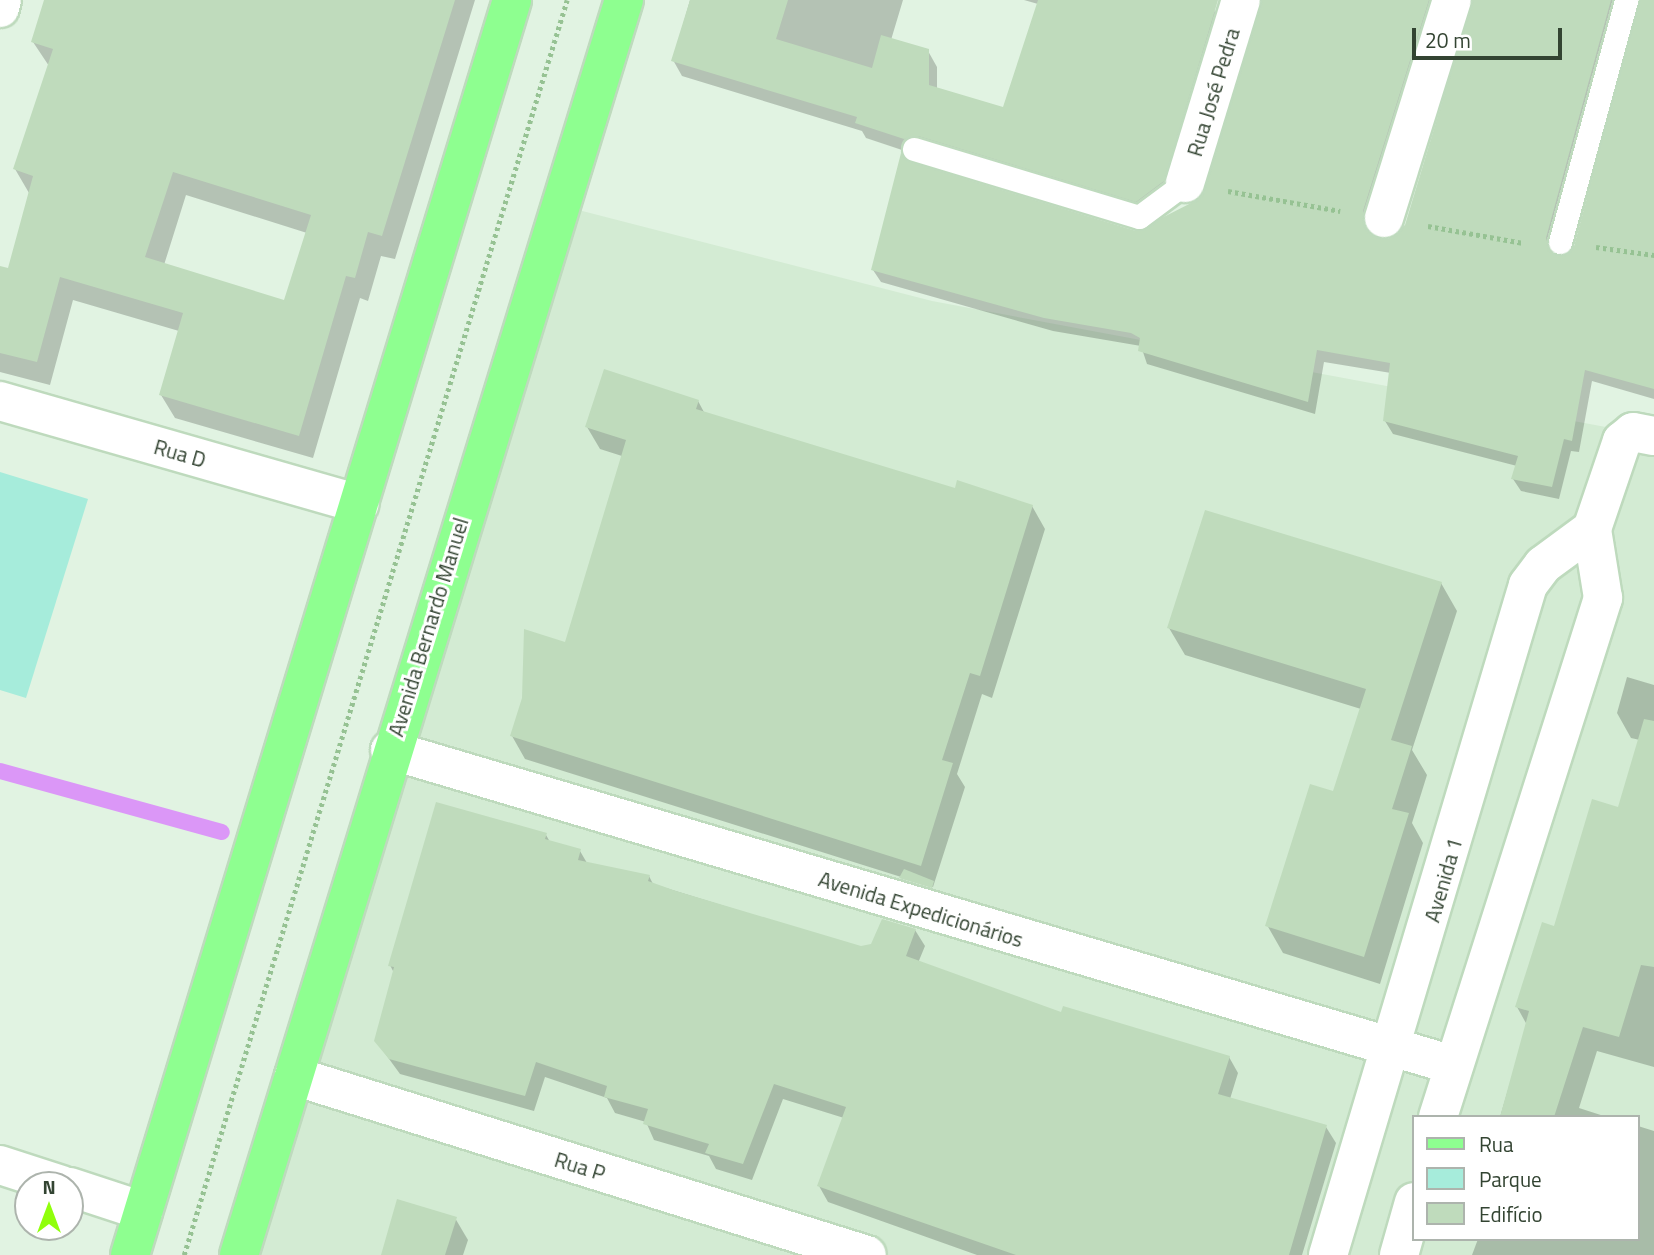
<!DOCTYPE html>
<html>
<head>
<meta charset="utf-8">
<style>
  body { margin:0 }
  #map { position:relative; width:1654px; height:1255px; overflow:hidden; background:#e1f3e2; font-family:"Titillium Web",sans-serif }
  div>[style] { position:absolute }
  .residential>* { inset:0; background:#d3ebd3 }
  .green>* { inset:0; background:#a6ecdb }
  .shadow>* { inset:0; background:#0003 }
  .stream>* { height:16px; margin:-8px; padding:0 8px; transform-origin:8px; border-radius:8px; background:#db97f7 }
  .building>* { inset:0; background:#bfdbbc }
  .path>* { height:4.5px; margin-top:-2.25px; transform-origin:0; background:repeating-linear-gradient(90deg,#96c293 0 3.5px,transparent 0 7px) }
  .roads { filter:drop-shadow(2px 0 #bedabd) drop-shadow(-2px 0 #bedabd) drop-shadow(0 2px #bedabd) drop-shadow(0 -2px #bedabd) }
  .service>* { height:23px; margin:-11.5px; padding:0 11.5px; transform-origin:11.5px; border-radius:11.5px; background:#fff }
  .minor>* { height:38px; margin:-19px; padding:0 19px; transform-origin:19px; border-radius:19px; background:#fff }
  .primary>* { height:38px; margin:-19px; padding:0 19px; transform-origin:19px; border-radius:19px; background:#8eff90 }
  span { translate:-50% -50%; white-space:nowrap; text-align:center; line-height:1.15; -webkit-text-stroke:6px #fff; paint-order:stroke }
  .street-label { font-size:21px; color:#334432 }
  .legend { position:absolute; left:1412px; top:1115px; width:228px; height:126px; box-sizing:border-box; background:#fff; border:2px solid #adb4ad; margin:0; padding:9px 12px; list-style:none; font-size:21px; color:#334432 }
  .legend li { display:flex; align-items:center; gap:14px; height:35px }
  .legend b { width:35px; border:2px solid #adb4ad }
  .north { position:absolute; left:14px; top:1171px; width:70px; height:70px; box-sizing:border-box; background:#fff; border:2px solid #adb4ad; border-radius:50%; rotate:0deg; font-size:19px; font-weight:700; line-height:28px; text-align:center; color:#334432 }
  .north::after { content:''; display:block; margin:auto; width:24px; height:32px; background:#90ff0c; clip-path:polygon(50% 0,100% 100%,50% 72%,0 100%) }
  .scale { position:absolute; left:1412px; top:28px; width:150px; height:32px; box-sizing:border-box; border:4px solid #334432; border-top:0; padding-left:9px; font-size:21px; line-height:24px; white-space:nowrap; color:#334432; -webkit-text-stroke:5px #fff; paint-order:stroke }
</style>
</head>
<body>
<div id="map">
  <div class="residential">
    <div style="clip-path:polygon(evenodd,559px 205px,932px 301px,1654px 436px,1654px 1255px,239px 1255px,559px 205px,1414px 1117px,1638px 1117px,1638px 1239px,1414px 1239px,1414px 1117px)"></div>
  </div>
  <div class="green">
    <div style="clip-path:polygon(0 472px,88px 499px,26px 698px,0 690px)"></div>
  </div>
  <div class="shadow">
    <div style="clip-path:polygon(evenodd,46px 0,475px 0,395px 259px,381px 256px,368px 301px,360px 298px,313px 458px,175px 418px,161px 395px,179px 331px,73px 300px,50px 385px,0 372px,0 268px,9px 270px,29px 193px,15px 169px,49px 66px,33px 42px,46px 0,186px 195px,307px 233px,285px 303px,164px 265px,186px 195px)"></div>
    <div style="clip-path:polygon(690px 0,903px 0,891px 40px,928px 51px,937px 67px,937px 89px,1004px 109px,1038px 4px,1024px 0,1210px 0,1222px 30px,1172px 197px,1146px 217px,914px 154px,866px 138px,862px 131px,682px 76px,673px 60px)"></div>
    <div style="clip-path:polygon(evenodd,1292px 0,1444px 0,1369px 225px,1372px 235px,1389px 241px,1406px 225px,1475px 0,1654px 0,1654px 399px,1592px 381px,1579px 452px,1571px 451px,1559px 499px,1521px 491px,1513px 479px,1517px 466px,1393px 434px,1385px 421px,1391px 373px,1324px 362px,1315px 414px,1147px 364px,1141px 346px,1053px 331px,881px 282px,873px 270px,909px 164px,1136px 232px,1201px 201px,1292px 0,1623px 2px,1641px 2px,1575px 247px,1556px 258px,1553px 252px,1623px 2px)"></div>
    <div style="clip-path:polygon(698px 401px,705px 414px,956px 490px,1032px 506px,1045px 529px,992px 698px,982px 694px,957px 774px,965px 787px,933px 887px,525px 759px,512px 736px,566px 644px,622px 456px,600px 449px,587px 427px)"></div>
    <div style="clip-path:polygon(1441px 583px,1457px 611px,1412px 750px,1427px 775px,1412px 823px,1423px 843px,1380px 984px,1283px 953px,1267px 925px,1334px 793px,1361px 709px,1185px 655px,1169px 628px)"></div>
    <div style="clip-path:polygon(1627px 677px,1654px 685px,1654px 1067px,1597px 1051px,1579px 1108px,1607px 1117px,1500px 1117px,1527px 1025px,1517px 1007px,1619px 809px,1640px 740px,1631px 738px,1617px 713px)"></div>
    <div style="clip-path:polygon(546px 835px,550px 842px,580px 851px,587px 863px,649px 876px,653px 884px,861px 948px,915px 930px,925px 946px,918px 963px,1062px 1014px,1229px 1057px,1238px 1073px,1230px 1099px,1326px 1127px,1336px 1143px,1302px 1255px,977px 1255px,828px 1202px,819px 1186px,844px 1118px,783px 1099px,752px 1180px,716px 1169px,709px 1156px,654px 1140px,646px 1122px,615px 1113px,607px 1098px,545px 1077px,534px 1111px,400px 1074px,376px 1041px,394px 973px,390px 965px)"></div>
    <div style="clip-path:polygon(1638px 1126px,1654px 1131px,1654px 1255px,1472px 1255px,1478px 1239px,1638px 1239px)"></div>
    <div style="clip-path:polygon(455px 1218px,468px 1240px,463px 1255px,383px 1255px)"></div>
  </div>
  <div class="stream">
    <div style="left:0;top:771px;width:230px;rotate:15.4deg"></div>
  </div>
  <div class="building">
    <div style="clip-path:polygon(evenodd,44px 0,455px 0,382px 236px,368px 232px,355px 278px,346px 276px,299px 436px,159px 395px,183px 313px,60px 277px,37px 362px,0 353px,0 266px,8px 268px,33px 176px,13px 169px,53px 49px,31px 42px,44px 0,173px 172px,311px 215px,284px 300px,145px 257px,173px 172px)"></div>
    <div style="clip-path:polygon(690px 0,788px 0,776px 39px,872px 68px,881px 35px,929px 49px,929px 85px,1003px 107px,1038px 0,1218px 0,1164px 181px,1136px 202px,918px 136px,904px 139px,855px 123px,857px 117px,671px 61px)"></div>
    <div style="clip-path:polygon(1262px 0,1429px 0,1363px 211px,1368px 232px,1388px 239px,1405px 225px,1473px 0,1611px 0,1546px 238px,1550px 251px,1563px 256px,1574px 246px,1640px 0,1654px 0,1654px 389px,1585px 370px,1572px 441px,1564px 439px,1552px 487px,1511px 479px,1518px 456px,1383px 421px,1390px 363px,1317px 350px,1308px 402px,1138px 351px,1140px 338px,1131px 333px,1044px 318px,871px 270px,901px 153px,910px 162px,1136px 231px,1199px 199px)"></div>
    <div style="clip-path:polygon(604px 369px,699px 400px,696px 409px,955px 488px,957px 480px,1033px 505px,980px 676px,970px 673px,942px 760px,953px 763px,921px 866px,510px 736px,522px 698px,524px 629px,565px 642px,626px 440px,585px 427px)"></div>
    <div style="clip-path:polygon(1205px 510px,1442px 582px,1391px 740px,1412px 746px,1392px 809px,1409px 813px,1364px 957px,1265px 926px,1310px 784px,1333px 791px,1366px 689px,1167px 628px)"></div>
    <div style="clip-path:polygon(1644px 719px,1654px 721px,1654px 967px,1641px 965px,1619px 1037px,1583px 1027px,1554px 1117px,1500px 1117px,1529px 1011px,1515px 1007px,1542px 922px,1554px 926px,1592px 799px,1618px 807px)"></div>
    <div style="clip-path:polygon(436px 802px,547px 833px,545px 839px,581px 849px,578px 860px,650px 875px,648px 881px,676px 891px,861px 946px,871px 944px,882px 919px,916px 929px,906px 956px,1061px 1012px,1063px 1006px,1230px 1056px,1218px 1094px,1327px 1125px,1289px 1255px,1016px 1255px,817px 1186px,846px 1107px,774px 1084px,743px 1164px,705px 1153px,709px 1144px,643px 1124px,648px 1109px,604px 1097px,607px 1086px,536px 1062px,525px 1096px,389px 1059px,374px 1041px,394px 967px,388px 966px)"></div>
    <div style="clip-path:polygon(904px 869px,934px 881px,932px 888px,899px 878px)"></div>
    <div style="clip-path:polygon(397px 1199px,457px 1217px,445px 1255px,381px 1255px)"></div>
  </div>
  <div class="path">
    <div style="left:1228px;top:191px;width:114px;rotate:10.1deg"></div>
    <div style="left:1428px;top:226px;width:97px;rotate:10.1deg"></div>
    <div style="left:1596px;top:247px;width:59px;rotate:7.9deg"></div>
    <div style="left:184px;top:1255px;width:1312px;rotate:-73.03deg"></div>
  </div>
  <div class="roads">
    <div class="service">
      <div style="left:914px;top:149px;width:235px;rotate:16.8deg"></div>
      <div style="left:1139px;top:217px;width:57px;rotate:-36.5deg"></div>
      <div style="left:1560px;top:242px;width:251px;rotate:-74.7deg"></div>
    </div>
    <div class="minor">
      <div style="left:0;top:8px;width:8px;rotate:-76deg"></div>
      <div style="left:1185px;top:183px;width:191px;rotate:-73deg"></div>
      <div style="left:1384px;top:218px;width:228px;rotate:-72.7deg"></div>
      <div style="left:0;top:401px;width:374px;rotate:16deg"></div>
      <div style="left:390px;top:750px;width:1109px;rotate:16.51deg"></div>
      <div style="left:294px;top:1076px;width:600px;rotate:17.35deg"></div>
      <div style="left:1438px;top:1117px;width:545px;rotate:-72.36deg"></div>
      <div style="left:1603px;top:598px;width:70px;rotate:-99.1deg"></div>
      <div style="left:1592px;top:529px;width:93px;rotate:-71.2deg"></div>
      <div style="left:1622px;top:441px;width:14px;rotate:-39deg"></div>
      <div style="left:1633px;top:432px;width:21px;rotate:11deg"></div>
      <div style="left:0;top:1165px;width:65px;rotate:17.9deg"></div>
      <div style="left:70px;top:1187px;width:77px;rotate:18.2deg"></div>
      <div style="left:1328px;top:1255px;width:699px;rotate:-73.38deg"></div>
      <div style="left:1528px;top:585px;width:25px;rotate:-53deg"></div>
      <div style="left:1543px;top:565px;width:61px;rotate:-36.3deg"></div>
      <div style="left:1399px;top:1255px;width:55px;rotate:-74.2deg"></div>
    </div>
    <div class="primary">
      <div style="left:130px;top:1255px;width:1312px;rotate:-73.07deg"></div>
      <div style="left:239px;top:1255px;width:1313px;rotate:-72.95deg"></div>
    </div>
  </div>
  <div class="street-label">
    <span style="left:1213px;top:92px;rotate:-73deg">Rua José Pedra</span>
    <span style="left:180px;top:453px;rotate:16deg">Rua D</span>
    <span style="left:428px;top:627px;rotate:-73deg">Avenida Bernardo Manuel</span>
    <span style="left:1443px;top:880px;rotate:-74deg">Avenida 1</span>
    <span style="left:921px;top:909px;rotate:17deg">Avenida Expedicionários</span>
    <span style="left:580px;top:1166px;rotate:17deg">Rua P</span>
  </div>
  <ul class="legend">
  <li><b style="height:9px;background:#8eff90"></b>Rua</li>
  <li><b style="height:19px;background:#a6ecdb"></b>Parque</li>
  <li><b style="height:19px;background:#bfdbbc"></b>Edifício</li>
  </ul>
  <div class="north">N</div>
  <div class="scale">20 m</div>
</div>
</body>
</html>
